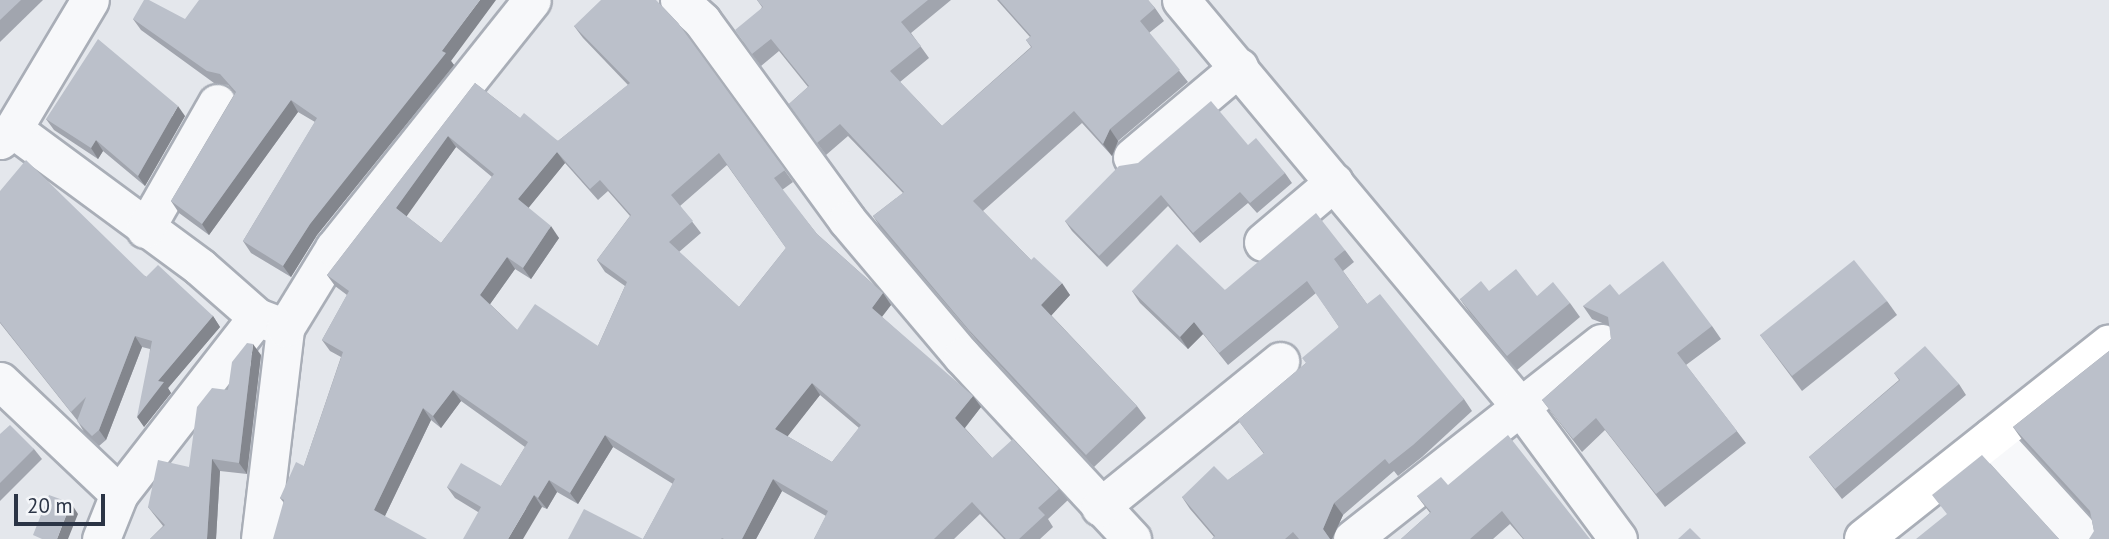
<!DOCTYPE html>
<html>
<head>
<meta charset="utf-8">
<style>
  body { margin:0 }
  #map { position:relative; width:2109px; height:539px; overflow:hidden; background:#e4e7ec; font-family:"PT Sans",sans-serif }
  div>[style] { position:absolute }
  .roads { filter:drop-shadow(2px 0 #a9aeb7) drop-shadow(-2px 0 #a9aeb7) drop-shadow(0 2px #a9aeb7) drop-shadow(0 -2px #a9aeb7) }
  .street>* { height:37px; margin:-18.5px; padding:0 18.5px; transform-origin:18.5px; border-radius:18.5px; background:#f7f8fa }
  .secondary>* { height:38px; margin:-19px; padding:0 19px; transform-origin:19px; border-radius:19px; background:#fff }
  .wall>* { inset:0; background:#a1a5ae }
  .shaded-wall>* { inset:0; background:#83868d }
  .building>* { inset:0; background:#bbc0ca }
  span { translate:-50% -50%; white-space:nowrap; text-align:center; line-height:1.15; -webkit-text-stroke:7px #f4f6f9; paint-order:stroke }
  .scale { position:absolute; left:14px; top:494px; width:91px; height:32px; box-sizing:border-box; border:4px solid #2b3445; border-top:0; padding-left:9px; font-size:21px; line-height:24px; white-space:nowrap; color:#2b3445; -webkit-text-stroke:5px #f4f6f9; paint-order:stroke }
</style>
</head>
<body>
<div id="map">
  <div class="roads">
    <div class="street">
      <div style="left:679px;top:0;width:31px;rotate:42deg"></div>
      <div style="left:702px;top:21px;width:246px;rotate:53.9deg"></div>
      <div style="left:847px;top:220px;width:178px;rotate:49.8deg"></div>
      <div style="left:962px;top:356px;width:250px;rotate:47.1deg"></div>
      <div style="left:1181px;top:0;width:529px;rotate:50.14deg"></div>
      <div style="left:1520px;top:406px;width:165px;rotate:53.6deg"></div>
      <div style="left:13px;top:129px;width:232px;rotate:36.4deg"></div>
      <div style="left:200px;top:267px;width:76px;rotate:41.3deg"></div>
      <div style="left:257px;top:317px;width:30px;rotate:21deg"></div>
      <div style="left:0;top:140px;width:17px;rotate:-40deg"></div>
      <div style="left:13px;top:129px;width:150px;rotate:-59.2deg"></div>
      <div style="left:1132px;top:157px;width:140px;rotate:-40.1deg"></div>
      <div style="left:145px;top:229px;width:145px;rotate:-60.3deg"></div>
      <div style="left:1263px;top:242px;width:93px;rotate:-40.2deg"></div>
      <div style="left:0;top:381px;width:164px;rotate:43.5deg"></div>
      <div style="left:1991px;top:437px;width:138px;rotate:47.6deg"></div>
      <div style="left:1100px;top:507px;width:232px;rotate:-39deg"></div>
      <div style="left:101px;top:539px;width:48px;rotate:-68.2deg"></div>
      <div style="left:119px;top:494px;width:224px;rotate:-52.1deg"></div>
      <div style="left:260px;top:539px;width:212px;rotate:-83.2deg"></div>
      <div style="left:285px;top:328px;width:94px;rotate:-58.5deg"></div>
      <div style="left:334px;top:248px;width:317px;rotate:-51.4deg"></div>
      <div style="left:1352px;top:539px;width:317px;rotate:-38.2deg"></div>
    </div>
    <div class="secondary">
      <div style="left:1864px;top:539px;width:313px;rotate:-38.4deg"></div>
    </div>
  </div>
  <div class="wall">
    <div style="clip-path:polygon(0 0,43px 0,0 42px)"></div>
    <div style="clip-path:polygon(757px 0,951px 0,911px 33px,929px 58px,900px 82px,942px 126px,1031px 47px,1026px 40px,1030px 37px,997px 0,1148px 0,1155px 8px,1164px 21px,1149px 33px,1188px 82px,1118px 141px,1112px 156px,1082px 123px,983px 211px,1031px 260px,1070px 295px,1051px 315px,1137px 406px,1146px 418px,1094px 467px,978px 342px,881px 228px,873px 216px,903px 193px,848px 136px,826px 155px,789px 104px,808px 87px,779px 51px,761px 66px,743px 42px,762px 7px)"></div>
    <div style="clip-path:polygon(evenodd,660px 4px,678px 23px,793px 182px,782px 190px,817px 234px,883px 293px,891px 305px,882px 317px,981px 407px,965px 428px,992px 458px,1059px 489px,1068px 500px,1048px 519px,1053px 527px,1040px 539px,1004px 539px,980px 514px,954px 539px,814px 539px,826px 516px,782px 491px,756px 539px,643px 539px,673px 484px,613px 447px,578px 504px,557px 492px,547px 509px,542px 507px,478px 512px,455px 498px,447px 487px,501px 486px,525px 447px,461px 401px,441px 428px,431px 420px,385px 516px,284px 503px,280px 498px,304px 466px,341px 357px,330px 351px,322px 340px,347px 295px,335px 286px,327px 275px,475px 83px,520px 118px,558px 141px,628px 85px,583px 38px,574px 26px,660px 4px,456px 147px,492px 177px,441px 243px,406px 216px,456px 147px,660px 4px,565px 163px,598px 200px,608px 191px,630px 216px,597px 260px,605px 272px,625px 286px,598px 346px,517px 330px,490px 304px,515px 269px,531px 279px,559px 238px,528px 208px,565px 163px,660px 4px,727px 165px,786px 248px,739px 307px,679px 252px,701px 233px,680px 206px,727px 165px,660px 4px,820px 395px,859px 428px,832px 462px,787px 436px,820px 395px)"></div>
    <div style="clip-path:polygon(133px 19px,185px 19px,451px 61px,454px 65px,317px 235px,291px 277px,251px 253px,243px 241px,315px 122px,298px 112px,209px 235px,179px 213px,171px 201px,235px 93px,228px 85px,214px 83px,141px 30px)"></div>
    <div style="clip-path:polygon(185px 116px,145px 186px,103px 151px,98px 159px,54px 130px,46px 119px)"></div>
    <div style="clip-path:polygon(1248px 145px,1285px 173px,1292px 183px,1257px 213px,1248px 203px,1200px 243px,1168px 206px,1107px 267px,1072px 231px,1065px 221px)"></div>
    <div style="clip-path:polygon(0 191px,213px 316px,220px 327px,168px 388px,171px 393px,144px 427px,150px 349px,142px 347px,106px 440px,99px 446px,84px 432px,77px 420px,0 323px)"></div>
    <div style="clip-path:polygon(1345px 250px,1354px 262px,1343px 271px,1367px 304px,1464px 399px,1472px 411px,1422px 457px,1398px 476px,1394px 471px,1343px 515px,1332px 539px,1212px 539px,1214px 537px,1190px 509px,1182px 497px,1228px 480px,1264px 454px,1238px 420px,1306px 363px,1339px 327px,1316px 293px,1228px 365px,1203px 334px,1188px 349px,1140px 303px,1132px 291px,1225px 290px)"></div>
    <div style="clip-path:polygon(1489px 291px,1537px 296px,1570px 303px,1580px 317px,1517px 370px,1470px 313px,1460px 299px)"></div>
    <div style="clip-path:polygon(1619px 295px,1712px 326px,1721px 339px,1686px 365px,1746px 443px,1665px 507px,1605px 430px,1582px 452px,1542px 400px,1611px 339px,1610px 326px,1592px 319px,1583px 306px)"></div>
    <div style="clip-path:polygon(1887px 301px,1897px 315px,1802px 391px,1760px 335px)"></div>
    <div style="clip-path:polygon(2109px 351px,2094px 531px,2091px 516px,2023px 441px,2013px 427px)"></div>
    <div style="clip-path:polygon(261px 355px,247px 474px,220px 471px,216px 539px,150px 539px,163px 526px,148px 507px,189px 467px,228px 390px)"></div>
    <div style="clip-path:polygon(1894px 373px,1959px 384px,1966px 395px,1842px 499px,1809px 457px,1899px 380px)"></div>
    <div style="clip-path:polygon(0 434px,34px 449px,42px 459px,0 501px)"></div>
    <div style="clip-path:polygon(1448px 485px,1590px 539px,1523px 539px,1510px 524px,1493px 539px,1401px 539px,1430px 513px,1417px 496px)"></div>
  </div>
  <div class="shaded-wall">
    <div style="clip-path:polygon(480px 0,496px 0,451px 61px,454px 65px,317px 235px,291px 277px,283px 266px,310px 224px)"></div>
    <div style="clip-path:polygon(291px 100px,298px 112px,209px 235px,202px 224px)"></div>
    <div style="clip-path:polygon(178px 106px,185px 116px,145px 186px,138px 176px)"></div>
    <div style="clip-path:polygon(1110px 129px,1118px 141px,1112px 156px,1103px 144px)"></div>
    <div style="clip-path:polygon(448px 136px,456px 147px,404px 220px,396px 208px)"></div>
    <div style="clip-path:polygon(96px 140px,103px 151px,98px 159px,91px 148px)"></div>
    <div style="clip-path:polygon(557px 152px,565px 163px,526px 211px,518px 199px)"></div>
    <div style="clip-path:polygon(551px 226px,559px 238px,531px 279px,523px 268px)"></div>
    <div style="clip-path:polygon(507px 257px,515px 269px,488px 307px,480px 295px)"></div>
    <div style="clip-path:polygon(1062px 283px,1070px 295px,1050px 317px,1041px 305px)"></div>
    <div style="clip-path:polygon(883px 293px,891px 305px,880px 319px,872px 308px)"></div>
    <div style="clip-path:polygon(213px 316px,220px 327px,168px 388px,171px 393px,144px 427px,137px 417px,158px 381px)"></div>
    <div style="clip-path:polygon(1194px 322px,1203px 334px,1188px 349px,1180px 337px)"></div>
    <div style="clip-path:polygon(135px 336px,142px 347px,106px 440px,99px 430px)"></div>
    <div style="clip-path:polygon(253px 344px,261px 355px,247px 474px,239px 463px)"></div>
    <div style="clip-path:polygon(812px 383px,820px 395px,784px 441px,775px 429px)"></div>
    <div style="clip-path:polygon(453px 390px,461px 401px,441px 428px,433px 416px)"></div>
    <div style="clip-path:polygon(973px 396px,981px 407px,963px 430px,955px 418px)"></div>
    <div style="clip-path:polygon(423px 408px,431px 420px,382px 522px,374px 510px)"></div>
    <div style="clip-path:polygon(605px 435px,613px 447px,578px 504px,570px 493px)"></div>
    <div style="clip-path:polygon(212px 459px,220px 471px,216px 539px,207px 539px)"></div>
    <div style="clip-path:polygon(773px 479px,782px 491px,756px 539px,742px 539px)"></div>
    <div style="clip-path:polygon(549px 480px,557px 492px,547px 509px,538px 498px)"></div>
    <div style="clip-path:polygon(534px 495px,542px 507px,523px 539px,508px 539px)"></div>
    <div style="clip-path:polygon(71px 503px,78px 514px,68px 539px,57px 539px)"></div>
    <div style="clip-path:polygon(1334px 503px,1343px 515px,1332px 539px,1330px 539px,1323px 529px)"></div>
  </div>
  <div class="building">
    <div style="clip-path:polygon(0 0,21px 0,0 20px)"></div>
    <div style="clip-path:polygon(144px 0,149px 0,185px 19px,199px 0,480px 0,442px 51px,446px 53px,310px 224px,283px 266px,243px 241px,317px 118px,291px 100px,202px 224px,171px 201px,236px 92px,220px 74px,207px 71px,133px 19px)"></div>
    <div style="clip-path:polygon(evenodd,601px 0,656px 0,678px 23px,785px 170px,774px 178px,817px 234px,883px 293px,872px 308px,973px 396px,955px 418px,992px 458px,1013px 439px,1059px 489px,1038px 508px,1045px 515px,1019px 539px,1006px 539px,972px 502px,934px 539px,814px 539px,828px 511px,773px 479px,742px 539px,724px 539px,722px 538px,721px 539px,643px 539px,675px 479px,605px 435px,570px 493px,549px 480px,538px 498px,534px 495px,508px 539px,463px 539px,481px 507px,447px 487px,461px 463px,501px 486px,528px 442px,453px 390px,433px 416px,423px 408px,374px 510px,427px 539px,273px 539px,284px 500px,280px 498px,296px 462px,304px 466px,343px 352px,322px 340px,349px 291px,327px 275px,475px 83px,520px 118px,524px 113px,558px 141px,630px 83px,574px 26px,601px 0,448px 136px,494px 174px,441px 243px,396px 208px,448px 136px,601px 0,557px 152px,590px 189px,600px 180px,631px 215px,597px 260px,627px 282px,598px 346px,535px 304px,517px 330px,480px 295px,507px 257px,523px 268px,551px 226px,518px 199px,557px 152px,601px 0,719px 153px,786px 248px,739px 307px,669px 242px,693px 221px,671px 195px,719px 153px,601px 0,812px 383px,861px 425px,832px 462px,775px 429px,812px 383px)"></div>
    <div style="clip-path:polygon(757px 0,928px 0,901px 22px,921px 46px,890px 71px,942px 126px,1032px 47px,1026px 40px,1031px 36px,999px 0,1148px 0,1155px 8px,1140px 21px,1180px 70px,1110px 129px,1103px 144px,1074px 111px,973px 201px,1031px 260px,1034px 257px,1062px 283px,1041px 305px,1137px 406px,1086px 455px,969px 330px,873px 216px,904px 192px,840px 124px,817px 143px,789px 104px,809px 86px,771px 39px,752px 54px,735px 30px,763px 7px)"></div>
    <div style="clip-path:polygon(98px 39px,178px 106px,138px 176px,96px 140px,91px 148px,46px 119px)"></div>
    <div style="clip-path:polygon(1211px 101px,1248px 145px,1256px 138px,1285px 173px,1250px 203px,1240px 192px,1193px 233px,1161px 195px,1099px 256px,1065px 221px,1119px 166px,1138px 163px)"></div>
    <div style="clip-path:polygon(26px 160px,146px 277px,158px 265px,213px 316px,158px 381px,164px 382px,137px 417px,152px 341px,135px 336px,99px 430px,92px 436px,77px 421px,86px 397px,71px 412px,0 322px,0 191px)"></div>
    <div style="clip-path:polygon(1316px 213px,1345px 250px,1334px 259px,1367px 304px,1380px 294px,1464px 399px,1413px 445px,1389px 464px,1385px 459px,1334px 503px,1323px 529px,1330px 539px,1299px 539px,1293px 532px,1285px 539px,1212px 539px,1215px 536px,1182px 497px,1214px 466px,1228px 480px,1264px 453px,1238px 420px,1306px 363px,1302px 358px,1339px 327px,1307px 281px,1219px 353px,1194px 322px,1180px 337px,1132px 291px,1177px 244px,1225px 290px)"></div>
    <div style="clip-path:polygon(1854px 260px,1887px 301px,1792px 376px,1760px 335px)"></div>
    <div style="clip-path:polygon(1663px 261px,1712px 326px,1677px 353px,1737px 431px,1656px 494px,1596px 418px,1573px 439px,1542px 400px,1611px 339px,1608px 317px,1583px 306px,1610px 284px,1619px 295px)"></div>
    <div style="clip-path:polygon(1516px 269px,1537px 296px,1553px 282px,1570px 303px,1507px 356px,1460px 299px,1481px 281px,1489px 291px)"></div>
    <div style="clip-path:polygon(247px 343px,253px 344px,239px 463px,212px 459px,207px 539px,150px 539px,165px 525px,148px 507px,158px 460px,189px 467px,197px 407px,212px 388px,228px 390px,232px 362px)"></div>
    <div style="clip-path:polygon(1925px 346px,1959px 384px,1835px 489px,1809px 457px,1900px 380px,1894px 373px)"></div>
    <div style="clip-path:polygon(2109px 351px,2109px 539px,2089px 539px,2094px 531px,2090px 511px,2013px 427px)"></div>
    <div style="clip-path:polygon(10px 425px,34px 449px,0 483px,0 434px)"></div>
    <div style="clip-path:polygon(1508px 435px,1590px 539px,1524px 539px,1502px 511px,1470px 539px,1401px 539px,1431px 512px,1417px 496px,1441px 477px,1448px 485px)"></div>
    <div style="clip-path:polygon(1982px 455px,2059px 539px,1916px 539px,1947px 514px,1932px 495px)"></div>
    <div style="clip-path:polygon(49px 495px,71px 503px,57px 539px,42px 539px,33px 535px)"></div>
    <div style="clip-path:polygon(584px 509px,643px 539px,568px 539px)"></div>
    <div style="clip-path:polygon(1690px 528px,1701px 539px,1678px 539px)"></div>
  </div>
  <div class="scale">20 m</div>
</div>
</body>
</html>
